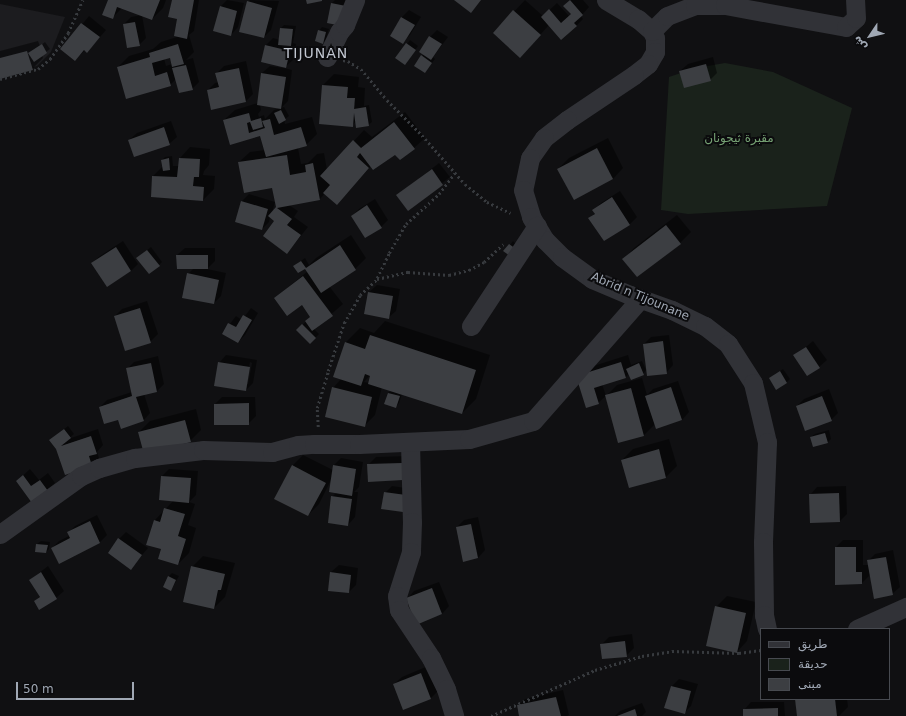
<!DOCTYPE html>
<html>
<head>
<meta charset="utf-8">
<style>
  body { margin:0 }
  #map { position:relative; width:906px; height:716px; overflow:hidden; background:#101012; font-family:"DejaVu Sans",Cairo,sans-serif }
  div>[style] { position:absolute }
  .built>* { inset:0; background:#1c1c1f }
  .green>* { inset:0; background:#1a221b }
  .shadow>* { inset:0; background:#0007 }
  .building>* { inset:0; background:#3c3e42 }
  .path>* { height:2.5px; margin-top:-1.25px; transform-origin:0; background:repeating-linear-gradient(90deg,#373a3e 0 2px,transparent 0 5px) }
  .minor>* { height:19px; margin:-9.5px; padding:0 9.5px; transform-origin:9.5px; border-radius:9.5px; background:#313237 }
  span { translate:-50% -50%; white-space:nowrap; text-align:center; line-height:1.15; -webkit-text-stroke:4px #0b0b0d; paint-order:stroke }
  .park-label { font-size:12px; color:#76a274 }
  .street-label { font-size:12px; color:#a0a8b4 }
  .quarter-label { font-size:14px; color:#c1c6d0; letter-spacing:1px }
  .legend { position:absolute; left:760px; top:628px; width:130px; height:72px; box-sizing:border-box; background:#0b0b0d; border:1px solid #474a50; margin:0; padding:5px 7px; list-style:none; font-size:12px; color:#a0a8b4 }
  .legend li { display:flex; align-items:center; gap:8px; height:20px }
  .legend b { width:20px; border:1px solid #474a50 }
  .north { position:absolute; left:850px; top:16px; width:40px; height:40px; -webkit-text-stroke:3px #0b0b0d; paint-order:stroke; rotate:235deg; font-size:11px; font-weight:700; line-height:16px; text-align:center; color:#a0a8b4 }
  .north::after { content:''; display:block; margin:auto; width:14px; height:18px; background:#a0a8b4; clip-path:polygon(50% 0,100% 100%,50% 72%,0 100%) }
  .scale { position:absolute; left:16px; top:682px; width:118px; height:18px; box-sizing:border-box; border:2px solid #a0a8b4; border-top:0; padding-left:5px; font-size:12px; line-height:14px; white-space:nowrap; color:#a0a8b4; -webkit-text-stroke:3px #0b0b0d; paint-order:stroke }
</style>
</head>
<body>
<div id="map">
  <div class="built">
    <div style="clip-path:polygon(0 4px,65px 17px,51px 52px,37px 66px,0 76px)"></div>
  </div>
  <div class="green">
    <div style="clip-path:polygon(725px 63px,773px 72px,852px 108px,827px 206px,688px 214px,661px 210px,669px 77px,696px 68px)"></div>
  </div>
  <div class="shadow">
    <div style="clip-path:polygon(109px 0,166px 0,163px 8px,152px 19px,142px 15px,146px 38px,139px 45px,124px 24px,131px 17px,142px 15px,122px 8px,113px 17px)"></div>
    <div style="clip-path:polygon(evenodd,173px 0,199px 0,194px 31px,189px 35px,194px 52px,186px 60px,193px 58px,199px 82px,192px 89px,176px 79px,170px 85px,118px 67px,129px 56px,153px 49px,161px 42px,180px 36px,178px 18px,173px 0,170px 57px,172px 64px,166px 66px,164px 58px,170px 57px)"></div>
    <div style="clip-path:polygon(227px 0,244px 3px,238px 27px,231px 35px,220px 7px)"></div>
    <div style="clip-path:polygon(250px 0,279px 1px,271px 30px,264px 37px,248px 2px)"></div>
    <div style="clip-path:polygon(335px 0,353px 0,349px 18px,332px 3px)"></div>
    <div style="clip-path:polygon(525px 0,543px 16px,557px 3px,569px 16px,572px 14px,564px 6px,570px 0,583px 0,589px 7px,581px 16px,583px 19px,576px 26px,549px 25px,531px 45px,494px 33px)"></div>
    <div style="clip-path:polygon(409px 10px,421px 17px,410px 35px,403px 42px,391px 35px,402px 17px)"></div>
    <div style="clip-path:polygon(89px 16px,106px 30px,87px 52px,85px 50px,75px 60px,62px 49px)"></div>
    <div style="clip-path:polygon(284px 25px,296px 26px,293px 43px,296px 44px,293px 60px,284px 68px,292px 70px,288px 101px,281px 108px,260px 105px,261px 110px,258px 114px,259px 117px,264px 115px,265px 119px,274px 110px,284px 107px,289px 116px,284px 120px,285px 124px,312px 117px,317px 134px,306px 145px,298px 148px,301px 164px,308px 163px,317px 154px,324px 153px,327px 170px,364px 130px,372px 137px,405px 112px,425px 138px,414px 148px,396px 153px,371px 166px,347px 193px,325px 193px,320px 199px,289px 205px,298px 211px,294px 217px,308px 227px,287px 253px,276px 220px,270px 216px,269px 222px,262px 229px,236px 221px,242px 201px,249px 194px,275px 202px,272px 213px,277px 206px,273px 187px,239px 162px,250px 152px,265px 150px,261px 135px,231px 143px,224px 120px,235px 110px,258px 103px,262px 73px,270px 66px,284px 68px,266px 45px,273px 38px,280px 40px,281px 28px)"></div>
    <div style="clip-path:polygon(322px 27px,329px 29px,326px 39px,323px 43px,319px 31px)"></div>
    <div style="clip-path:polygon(437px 30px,448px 37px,433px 57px,435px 59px,425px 72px,415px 66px,424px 54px,430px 37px)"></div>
    <div style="clip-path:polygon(410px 40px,418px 46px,408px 60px,397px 58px)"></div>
    <div style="clip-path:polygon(38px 41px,40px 46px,45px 42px,50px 49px,42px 55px,43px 58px,32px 69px,0 78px,0 51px)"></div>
    <div style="clip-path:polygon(713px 57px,717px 73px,710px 80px,680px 71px,688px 64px)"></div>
    <div style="clip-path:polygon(246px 61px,253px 94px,246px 101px,208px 90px,215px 83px,219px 82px,217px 73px,224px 66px)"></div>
    <div style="clip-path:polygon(evenodd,334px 74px,359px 77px,358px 87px,365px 88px,364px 106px,369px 105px,372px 122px,368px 125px,356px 121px,352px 126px,323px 85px,334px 74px,353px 104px,355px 104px,354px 115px,352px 115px,353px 104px)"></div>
    <div style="clip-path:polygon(171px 121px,177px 137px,169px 144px,129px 140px,137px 133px)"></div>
    <div style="clip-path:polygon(608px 138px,623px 168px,613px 179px,558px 169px,569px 158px)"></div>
    <div style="clip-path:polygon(190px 147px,210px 149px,209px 165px,204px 171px,203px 175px,215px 176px,214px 189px,203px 200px,152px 196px,153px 176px,163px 166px,162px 160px,165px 157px,172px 156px,173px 166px,179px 166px,180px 158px)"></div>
    <div style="clip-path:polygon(439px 163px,450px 177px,408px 209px,398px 195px)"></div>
    <div style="clip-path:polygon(620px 191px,637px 217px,630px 224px,604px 240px,590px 218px,595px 213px,594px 210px,601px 203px)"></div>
    <div style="clip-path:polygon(375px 199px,388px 220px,381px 227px,352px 216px,359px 209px)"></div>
    <div style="clip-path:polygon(677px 215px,691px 232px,680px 243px,624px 259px,634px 248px)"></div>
    <div style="clip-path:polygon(351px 235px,366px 258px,355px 269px,329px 286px,343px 304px,314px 329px,319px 334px,310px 343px,298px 330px,311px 316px,302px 303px,275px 298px,308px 271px,305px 267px,295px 266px,298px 263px,305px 258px,309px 265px,316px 258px)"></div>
    <div style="clip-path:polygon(123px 241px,138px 264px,131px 271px,107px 286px,92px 263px,100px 256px)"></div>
    <div style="clip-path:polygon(513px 241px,518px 246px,505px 251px,510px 245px)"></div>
    <div style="clip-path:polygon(151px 247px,162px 262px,159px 265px,141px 255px)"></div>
    <div style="clip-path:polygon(185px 248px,215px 248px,215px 261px,207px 269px,226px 273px,221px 296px,214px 303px,188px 274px,194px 268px,177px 255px)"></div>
    <div style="clip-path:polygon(377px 285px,400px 289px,396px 311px,388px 318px,365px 314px,369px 292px)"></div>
    <div style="clip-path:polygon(147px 301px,158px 334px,150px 342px,115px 316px,122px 309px)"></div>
    <div style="clip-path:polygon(251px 308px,258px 313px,245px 335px,238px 342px,223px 333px,236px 316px,242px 320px)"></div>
    <div style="clip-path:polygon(evenodd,385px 321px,490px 355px,476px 399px,462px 413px,402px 394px,399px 403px,396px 407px,388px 393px,392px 390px,382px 387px,375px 415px,364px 426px,333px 388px,341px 379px,346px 342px,360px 328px,374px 333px,385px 321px,372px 373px,369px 383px,364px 382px,372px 373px)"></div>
    <div style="clip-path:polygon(669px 335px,673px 365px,666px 373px,644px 344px,651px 337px)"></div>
    <div style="clip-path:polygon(813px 341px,827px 360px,819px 367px,795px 356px)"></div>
    <div style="clip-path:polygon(evenodd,226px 355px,257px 360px,253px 383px,246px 390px,219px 363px,226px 355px,250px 362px,252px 363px,248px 384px,246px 384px,250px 362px)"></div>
    <div style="clip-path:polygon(628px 355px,631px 365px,642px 361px,646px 370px,643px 374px,629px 373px,626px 377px,602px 384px,606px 396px,598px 403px,584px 369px)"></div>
    <div style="clip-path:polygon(158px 356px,164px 384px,157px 391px,144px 394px,150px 413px,143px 421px,118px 418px,100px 407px,107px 400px,132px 392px,127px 369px,134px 362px)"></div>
    <div style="clip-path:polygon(783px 369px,790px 379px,786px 383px,770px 378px)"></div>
    <div style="clip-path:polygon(642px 378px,647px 395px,653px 389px,678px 381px,689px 412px,682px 420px,655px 424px,644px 435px,619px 442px,606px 396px,617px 385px)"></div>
    <div style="clip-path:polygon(829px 389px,838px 413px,831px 420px,797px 406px,804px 399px)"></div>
    <div style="clip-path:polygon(222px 397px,255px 397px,256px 416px,248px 424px,215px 404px)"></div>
    <div style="clip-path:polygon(196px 409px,201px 430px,190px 441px,139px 432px,150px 421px)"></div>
    <div style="clip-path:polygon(68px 426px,74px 434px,68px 439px,98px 429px,103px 445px,97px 452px,99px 458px,92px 465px,66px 474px,54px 437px)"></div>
    <div style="clip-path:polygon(829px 430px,831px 439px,828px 442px,811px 437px,815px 434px)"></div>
    <div style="clip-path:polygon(669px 439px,677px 466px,666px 477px,622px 460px,633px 449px)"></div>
    <div style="clip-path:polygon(303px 455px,333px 470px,334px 465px,341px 458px,363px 462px,359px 487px,354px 492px,358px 492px,355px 517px,348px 525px,332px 497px,337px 492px,331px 480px,319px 504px,308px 515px,292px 466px)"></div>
    <div style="clip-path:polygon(408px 456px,409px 472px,368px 465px,376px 457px)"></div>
    <div style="clip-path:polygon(30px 469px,39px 480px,48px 473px,55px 483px,32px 502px,17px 481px)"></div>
    <div style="clip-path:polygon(169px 469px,198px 471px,196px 495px,189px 502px,195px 504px,188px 525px,196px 528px,189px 553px,178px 564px,162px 548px,155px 520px,173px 501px,162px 476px)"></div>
    <div style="clip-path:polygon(392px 486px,412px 489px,403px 511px,385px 493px)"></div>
    <div style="clip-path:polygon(846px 486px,847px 514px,840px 521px,810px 495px,817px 487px)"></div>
    <div style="clip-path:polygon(97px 515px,107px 535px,100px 542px,52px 548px,59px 541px,69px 536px,68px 533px,75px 526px)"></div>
    <div style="clip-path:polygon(478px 517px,485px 550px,478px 558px,457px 527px,464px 520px)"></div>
    <div style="clip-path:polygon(126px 532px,148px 548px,131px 568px,119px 539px)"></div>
    <div style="clip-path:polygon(843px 540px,863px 540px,863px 565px,868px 565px,868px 561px,875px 554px,893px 550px,900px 587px,892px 594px,870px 575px,862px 583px,836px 547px)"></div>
    <div style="clip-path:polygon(41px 541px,50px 542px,49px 549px,46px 552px,37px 544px)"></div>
    <div style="clip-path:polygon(203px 556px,235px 563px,225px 597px,214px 608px,192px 567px)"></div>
    <div style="clip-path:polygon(339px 565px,358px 568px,356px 585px,349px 592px,331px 572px)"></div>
    <div style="clip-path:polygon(48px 566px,64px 591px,56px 598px,40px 608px,35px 601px,40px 596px,30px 580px)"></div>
    <div style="clip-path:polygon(172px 573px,179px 576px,171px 590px,169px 576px)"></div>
    <div style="clip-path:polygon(439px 582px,449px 606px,442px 614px,407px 599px,414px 591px)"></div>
    <div style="clip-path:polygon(727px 596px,756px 602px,747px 641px,737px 652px,716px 607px)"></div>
    <div style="clip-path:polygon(632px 634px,634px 648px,626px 656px,602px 644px,609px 637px)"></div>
    <div style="clip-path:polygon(428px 666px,438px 691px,431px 698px,404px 709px,394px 684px,402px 677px)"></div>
    <div style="clip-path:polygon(679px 679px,698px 684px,691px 706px,684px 713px,666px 708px,672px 686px)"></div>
    <div style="clip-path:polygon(563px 690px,569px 715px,567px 716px,520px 716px,518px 706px,525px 699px)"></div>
    <div style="clip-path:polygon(796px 699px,847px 699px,848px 707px,839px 716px,798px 716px)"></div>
    <div style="clip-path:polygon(751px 702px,784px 702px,785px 716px,744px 716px,744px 710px)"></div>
    <div style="clip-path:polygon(642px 703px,646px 712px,642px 716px,615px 716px,620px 711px)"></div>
  </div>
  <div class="building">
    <div style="clip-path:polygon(108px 0,160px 0,152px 20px,117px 7px,113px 19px,102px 15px)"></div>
    <div style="clip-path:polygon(172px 0,194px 0,187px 39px,174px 36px,177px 19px,168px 17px)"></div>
    <div style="clip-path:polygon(306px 0,322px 0,322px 1px,307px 4px)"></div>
    <div style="clip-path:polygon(454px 0,481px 0,471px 13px)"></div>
    <div style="clip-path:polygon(570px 0,583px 15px,574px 23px,577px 26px,561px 40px,541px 17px,549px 9px,561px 23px,571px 14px,563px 6px)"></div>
    <div style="clip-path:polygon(247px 1px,272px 8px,264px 38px,239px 32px)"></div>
    <div style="clip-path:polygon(331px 3px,346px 6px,342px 26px,327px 23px)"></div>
    <div style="clip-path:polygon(220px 6px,237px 11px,231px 36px,213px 31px)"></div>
    <div style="clip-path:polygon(513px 10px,541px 35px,520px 58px,493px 33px)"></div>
    <div style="clip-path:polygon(401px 17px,415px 25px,403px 44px,390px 36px)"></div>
    <div style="clip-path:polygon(135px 22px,140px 46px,127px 48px,123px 24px)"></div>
    <div style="clip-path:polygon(81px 23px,100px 37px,87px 53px,84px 50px,75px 61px,60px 49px)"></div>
    <div style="clip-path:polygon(280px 28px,293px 29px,291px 46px,278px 45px)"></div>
    <div style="clip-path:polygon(318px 30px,326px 32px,323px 44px,315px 41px)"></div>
    <div style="clip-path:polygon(429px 36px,442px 44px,431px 60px,419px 52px)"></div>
    <div style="clip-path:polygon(406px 43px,416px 50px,405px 65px,395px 58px)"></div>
    <div style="clip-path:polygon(42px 44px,47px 53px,34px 62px,28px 53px)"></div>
    <div style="clip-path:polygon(178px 44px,184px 64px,172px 67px,170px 58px,152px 63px,155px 76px,167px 72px,171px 86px,126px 99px,117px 67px,150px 57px,149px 53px)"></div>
    <div style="clip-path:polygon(265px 45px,290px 51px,286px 68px,261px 62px)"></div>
    <div style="clip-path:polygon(27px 51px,33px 70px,0 79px,0 58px)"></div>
    <div style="clip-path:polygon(421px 55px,432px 63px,425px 73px,414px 66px)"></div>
    <div style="clip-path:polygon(706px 64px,711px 81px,684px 88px,679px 71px)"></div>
    <div style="clip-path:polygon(186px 65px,193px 90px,179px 93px,172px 68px)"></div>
    <div style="clip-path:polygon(239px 68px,246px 102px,211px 110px,207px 90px,219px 87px,215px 73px)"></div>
    <div style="clip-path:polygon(261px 73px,286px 77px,281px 109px,257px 105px)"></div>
    <div style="clip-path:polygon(322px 85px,348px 87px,347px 98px,355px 98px,354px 109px,366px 107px,369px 126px,356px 128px,354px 113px,353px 127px,319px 124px)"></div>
    <div style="clip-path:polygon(281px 110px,286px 120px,279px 124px,274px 113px)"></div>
    <div style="clip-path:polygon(249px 113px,251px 121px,261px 118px,263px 127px,253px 130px,250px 122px,247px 123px,249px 133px,265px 128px,262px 121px,270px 119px,274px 135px,301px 127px,307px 146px,266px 157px,260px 136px,230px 145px,223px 120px)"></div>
    <div style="clip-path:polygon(394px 122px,415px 149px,400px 160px,395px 155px,373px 170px,360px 153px,357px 157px,369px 168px,337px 205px,323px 193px,330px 185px,320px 176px,353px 140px,361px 148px)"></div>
    <div style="clip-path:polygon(164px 127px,170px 145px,134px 157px,128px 140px)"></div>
    <div style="clip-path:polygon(597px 148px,613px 179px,574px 200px,557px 169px)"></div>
    <div style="clip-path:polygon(287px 155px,290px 175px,306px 172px,305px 165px,313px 163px,320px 200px,277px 208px,292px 219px,287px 225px,301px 235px,287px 254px,263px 236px,274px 221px,268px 216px,276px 207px,272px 188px,244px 193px,238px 162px)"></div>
    <div style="clip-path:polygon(169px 158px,170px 170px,163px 171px,161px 160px)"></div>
    <div style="clip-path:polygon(179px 158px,200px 159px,199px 177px,194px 177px,193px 186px,204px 187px,203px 201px,151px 197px,152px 176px,177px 177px)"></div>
    <div style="clip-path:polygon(432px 169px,443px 185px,408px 211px,396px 195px)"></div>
    <div style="clip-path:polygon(612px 197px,630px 225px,604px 241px,588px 218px,595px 214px,592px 210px)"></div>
    <div style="clip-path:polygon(241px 201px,268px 209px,262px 230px,235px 222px)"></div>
    <div style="clip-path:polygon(367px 205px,382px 228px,365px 238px,351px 216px)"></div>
    <div style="clip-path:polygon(666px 225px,681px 244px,637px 277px,622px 259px)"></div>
    <div style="clip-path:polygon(509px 244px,516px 249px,510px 256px,503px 251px)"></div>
    <div style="clip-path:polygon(340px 245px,356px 270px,321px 293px,305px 269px,298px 273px,293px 266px,301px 261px,306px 268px)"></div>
    <div style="clip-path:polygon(116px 247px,131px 271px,107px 287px,91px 263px)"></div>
    <div style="clip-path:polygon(147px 250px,160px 266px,149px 274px,136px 258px)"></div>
    <div style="clip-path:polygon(176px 255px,208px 255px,208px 269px,177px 269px)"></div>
    <div style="clip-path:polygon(187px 273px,219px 280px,214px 304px,182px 298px)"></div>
    <div style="clip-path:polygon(303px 276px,333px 316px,312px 331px,305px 321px,310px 317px,302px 305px,287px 316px,274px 298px)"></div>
    <div style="clip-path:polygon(368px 292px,393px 296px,389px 319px,364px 314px)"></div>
    <div style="clip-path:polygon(140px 308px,151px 343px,125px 351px,114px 316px)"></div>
    <div style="clip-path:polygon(243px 315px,252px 320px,238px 343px,222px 334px,228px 323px,236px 327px)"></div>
    <div style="clip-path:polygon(302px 324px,316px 338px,310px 344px,296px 330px)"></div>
    <div style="clip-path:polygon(370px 335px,476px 370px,462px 414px,368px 384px,370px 376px,365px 374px,361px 386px,333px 377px,345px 342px,365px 349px)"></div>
    <div style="clip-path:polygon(663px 341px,667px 374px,647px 376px,643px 344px)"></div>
    <div style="clip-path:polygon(806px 347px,820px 368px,807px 376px,793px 355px)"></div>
    <div style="clip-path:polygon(218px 362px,250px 367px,246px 391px,214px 386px)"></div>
    <div style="clip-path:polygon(621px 362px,626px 378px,594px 388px,599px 404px,586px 408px,576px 376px)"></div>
    <div style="clip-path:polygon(151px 363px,157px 392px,136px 397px,144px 421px,121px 429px,118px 420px,104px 424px,99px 407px,132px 396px,126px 368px)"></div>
    <div style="clip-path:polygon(639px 363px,644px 375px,631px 380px,626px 369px)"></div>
    <div style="clip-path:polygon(780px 371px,787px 383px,776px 390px,769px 378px)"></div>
    <div style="clip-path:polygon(332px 387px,372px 397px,365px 427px,325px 417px)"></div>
    <div style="clip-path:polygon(671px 387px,682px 420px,656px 429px,645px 396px)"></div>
    <div style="clip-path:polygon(631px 388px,644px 436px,618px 443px,605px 395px)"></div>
    <div style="clip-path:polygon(388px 393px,400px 396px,396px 408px,384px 404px)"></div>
    <div style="clip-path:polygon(822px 396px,832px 421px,805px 431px,796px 406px)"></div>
    <div style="clip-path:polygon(249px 403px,249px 425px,214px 425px,214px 404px)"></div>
    <div style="clip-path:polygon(185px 420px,191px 442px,144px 454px,138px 432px)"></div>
    <div style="clip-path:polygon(64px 429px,71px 438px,61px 446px,91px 436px,97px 454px,89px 456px,92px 466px,65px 475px,56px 449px,49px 440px)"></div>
    <div style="clip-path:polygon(825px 433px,828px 443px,813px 447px,810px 437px)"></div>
    <div style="clip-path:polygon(659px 449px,666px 478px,629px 488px,621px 460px)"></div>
    <div style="clip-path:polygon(402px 463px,403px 480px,368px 482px,367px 464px)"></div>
    <div style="clip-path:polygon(292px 465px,326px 483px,308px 516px,274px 499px)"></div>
    <div style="clip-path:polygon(333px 465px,356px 469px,352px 496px,329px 492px)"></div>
    <div style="clip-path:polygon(23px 475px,31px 486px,40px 480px,48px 491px,32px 503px,16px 481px)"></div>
    <div style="clip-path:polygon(161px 476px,191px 478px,189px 503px,159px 500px)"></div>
    <div style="clip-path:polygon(384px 492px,406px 495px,403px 512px,381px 509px)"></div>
    <div style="clip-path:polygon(839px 493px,840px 522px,810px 523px,809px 494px)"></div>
    <div style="clip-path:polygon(331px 496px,352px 499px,348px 526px,328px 523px)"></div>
    <div style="clip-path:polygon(164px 508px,185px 514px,178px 536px,186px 539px,178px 565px,158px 559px,161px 549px,146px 545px,154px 520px,160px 522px)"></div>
    <div style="clip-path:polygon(90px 521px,100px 543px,59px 564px,51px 548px,70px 538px,67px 532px)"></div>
    <div style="clip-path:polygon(471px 524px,478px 558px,463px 562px,456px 527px)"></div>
    <div style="clip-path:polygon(118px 538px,142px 555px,131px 570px,108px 553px)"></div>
    <div style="clip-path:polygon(36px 544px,48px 545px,46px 553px,35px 552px)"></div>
    <div style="clip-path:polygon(835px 547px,856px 547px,856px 572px,862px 572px,862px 584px,835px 585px)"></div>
    <div style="clip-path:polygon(886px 557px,893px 595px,874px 599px,867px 560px)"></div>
    <div style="clip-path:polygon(191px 566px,225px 574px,221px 590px,218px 590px,214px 609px,183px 602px)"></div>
    <div style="clip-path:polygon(41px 572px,57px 599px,39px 610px,34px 601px,40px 597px,29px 580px)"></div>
    <div style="clip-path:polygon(330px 572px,351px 575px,349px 593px,328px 591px)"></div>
    <div style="clip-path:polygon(168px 576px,176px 580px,171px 591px,163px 587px)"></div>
    <div style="clip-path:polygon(432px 588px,442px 614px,416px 625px,406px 598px)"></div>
    <div style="clip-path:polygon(715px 606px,746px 613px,737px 653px,706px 646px)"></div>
    <div style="clip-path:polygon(625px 641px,627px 657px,602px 659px,600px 644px)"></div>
    <div style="clip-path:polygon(421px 673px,431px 699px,403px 710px,393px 684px)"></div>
    <div style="clip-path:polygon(671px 686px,691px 691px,685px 714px,664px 708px)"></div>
    <div style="clip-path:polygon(556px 697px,561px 716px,519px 716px,517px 705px)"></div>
    <div style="clip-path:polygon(795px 699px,835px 699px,837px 716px,797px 716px)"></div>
    <div style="clip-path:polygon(778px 708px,778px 716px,743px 716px,743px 709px)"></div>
    <div style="clip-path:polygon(635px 709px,637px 716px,617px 716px)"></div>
  </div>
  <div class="path">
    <div style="left:343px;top:60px;width:5px;rotate:11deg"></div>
    <div style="left:348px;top:61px;width:15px;rotate:32deg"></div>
    <div style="left:361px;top:69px;width:40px;rotate:50deg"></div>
    <div style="left:387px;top:100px;width:49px;rotate:45deg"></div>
    <div style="left:422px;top:135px;width:65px;rotate:48.7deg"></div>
    <div style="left:465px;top:184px;width:28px;rotate:39deg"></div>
    <div style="left:487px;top:202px;width:26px;rotate:25deg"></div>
    <div style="left:0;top:79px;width:39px;rotate:-15deg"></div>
    <div style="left:38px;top:69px;width:16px;rotate:-40deg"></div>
    <div style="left:50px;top:59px;width:32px;rotate:-55deg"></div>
    <div style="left:68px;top:33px;width:36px;rotate:-66deg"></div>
    <div style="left:377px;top:278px;width:28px;rotate:-64deg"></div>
    <div style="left:389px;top:253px;width:34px;rotate:-60deg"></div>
    <div style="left:406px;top:224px;width:45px;rotate:-42.3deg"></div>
    <div style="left:439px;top:194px;width:26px;rotate:-53deg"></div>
    <div style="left:318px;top:427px;width:19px;rotate:-93deg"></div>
    <div style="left:317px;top:408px;width:39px;rotate:-73deg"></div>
    <div style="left:328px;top:371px;width:51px;rotate:-71.6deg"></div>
    <div style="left:344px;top:323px;width:32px;rotate:-60deg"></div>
    <div style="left:360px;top:295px;width:23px;rotate:-43deg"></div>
    <div style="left:377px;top:279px;width:32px;rotate:-13deg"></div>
    <div style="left:408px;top:272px;width:41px;rotate:4.2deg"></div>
    <div style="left:449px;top:275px;width:21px;rotate:-14deg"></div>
    <div style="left:469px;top:270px;width:17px;rotate:-28deg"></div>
    <div style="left:484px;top:262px;width:26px;rotate:-43deg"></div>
    <div style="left:491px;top:716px;width:114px;rotate:-23.9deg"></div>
    <div style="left:595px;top:670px;width:49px;rotate:-16.6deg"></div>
    <div style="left:642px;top:656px;width:30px;rotate:-9deg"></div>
    <div style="left:672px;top:651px;width:67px;rotate:1.7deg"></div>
    <div style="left:739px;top:653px;width:22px;rotate:-8deg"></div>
  </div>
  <div class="minor">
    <div style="left:606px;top:0;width:37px;rotate:31deg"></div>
    <div style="left:638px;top:19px;width:18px;rotate:41deg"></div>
    <div style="left:652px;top:31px;width:8px;rotate:67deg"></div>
    <div style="left:655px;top:38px;width:14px;rotate:90deg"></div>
    <div style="left:655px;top:52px;width:14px;rotate:120deg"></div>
    <div style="left:648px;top:64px;width:18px;rotate:142deg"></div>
    <div style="left:634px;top:75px;width:81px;rotate:146.1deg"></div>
    <div style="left:567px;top:120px;width:29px;rotate:142deg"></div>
    <div style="left:544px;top:138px;width:24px;rotate:125deg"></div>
    <div style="left:530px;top:158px;width:33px;rotate:102deg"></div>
    <div style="left:523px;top:190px;width:28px;rotate:73deg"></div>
    <div style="left:531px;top:217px;width:27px;rotate:59deg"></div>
    <div style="left:545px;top:240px;width:24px;rotate:45deg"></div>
    <div style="left:562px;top:257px;width:37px;rotate:36deg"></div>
    <div style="left:592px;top:279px;width:41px;rotate:22.8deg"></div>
    <div style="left:630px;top:295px;width:45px;rotate:19.7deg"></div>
    <div style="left:672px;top:310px;width:37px;rotate:26deg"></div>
    <div style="left:705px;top:326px;width:29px;rotate:38deg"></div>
    <div style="left:728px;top:344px;width:46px;rotate:57.3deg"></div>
    <div style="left:753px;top:383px;width:61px;rotate:76.7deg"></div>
    <div style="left:767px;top:442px;width:100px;rotate:92.3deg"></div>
    <div style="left:763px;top:542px;width:73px;rotate:89.2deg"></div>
    <div style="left:764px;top:615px;width:14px;rotate:78deg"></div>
    <div style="left:652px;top:31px;width:21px;rotate:-45deg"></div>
    <div style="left:667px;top:16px;width:30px;rotate:-21deg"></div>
    <div style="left:695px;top:5px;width:30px"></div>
    <div style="left:725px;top:5px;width:123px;rotate:10.3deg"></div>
    <div style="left:846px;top:27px;width:13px;rotate:-42deg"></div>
    <div style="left:856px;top:18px;width:18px;rotate:-93deg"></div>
    <div style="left:327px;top:57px;width:28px;rotate:-64deg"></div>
    <div style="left:339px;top:32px;width:9px;rotate:-49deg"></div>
    <div style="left:345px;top:25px;width:27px;rotate:-68deg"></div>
    <div style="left:471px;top:326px;width:120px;rotate:-56.6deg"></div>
    <div style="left:410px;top:442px;width:80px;rotate:88.6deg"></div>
    <div style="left:412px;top:522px;width:30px;rotate:92deg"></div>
    <div style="left:411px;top:552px;width:46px;rotate:107.7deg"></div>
    <div style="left:397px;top:596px;width:14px;rotate:82deg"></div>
    <div style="left:399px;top:610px;width:58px;rotate:56.3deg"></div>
    <div style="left:431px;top:658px;width:34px;rotate:64deg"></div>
    <div style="left:446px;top:689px;width:28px;rotate:73deg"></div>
    <div style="left:0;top:534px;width:100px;rotate:-35.6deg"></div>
    <div style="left:81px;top:476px;width:20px;rotate:-24deg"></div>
    <div style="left:99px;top:468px;width:37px;rotate:-16deg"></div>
    <div style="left:135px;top:458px;width:68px;rotate:-6.7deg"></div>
    <div style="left:203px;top:450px;width:69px;rotate:1.7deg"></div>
    <div style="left:272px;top:452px;width:27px;rotate:-15deg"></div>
    <div style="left:298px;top:445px;width:16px;rotate:-4deg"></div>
    <div style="left:314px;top:444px;width:45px"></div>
    <div style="left:359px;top:444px;width:110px;rotate:-2.6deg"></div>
    <div style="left:469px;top:439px;width:66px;rotate:-15.7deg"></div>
    <div style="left:533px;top:421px;width:162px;rotate:-48.7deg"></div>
    <div style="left:857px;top:629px;width:54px;rotate:-24.2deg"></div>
  </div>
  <div class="park-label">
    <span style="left:739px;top:139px">مقبرة ثيجونان</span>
  </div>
  <div class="street-label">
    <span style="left:640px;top:297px;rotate:23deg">Abrid n Tijounane</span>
  </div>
  <div class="quarter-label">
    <span style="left:316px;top:53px">TIJUNAN</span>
  </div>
  <ul class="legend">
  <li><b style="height:5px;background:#313237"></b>طريق</li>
  <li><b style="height:11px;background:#1a221b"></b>حديقة</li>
  <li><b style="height:11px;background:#3c3e42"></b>مبنى</li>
  </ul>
  <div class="north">ش</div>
  <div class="scale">50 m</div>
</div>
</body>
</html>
